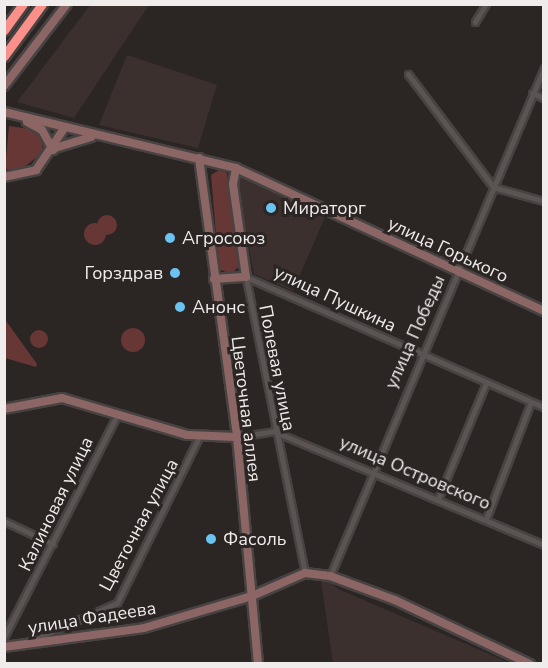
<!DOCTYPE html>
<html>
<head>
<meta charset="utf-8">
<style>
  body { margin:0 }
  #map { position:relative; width:548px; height:668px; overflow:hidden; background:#2b2524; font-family:"Nunito Sans",sans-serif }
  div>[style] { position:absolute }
  .built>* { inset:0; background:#3c302f }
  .green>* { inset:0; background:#663735 }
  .round { border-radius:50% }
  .roads { filter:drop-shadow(2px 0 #484343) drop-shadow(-2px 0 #484343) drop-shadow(0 2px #484343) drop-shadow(0 -2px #484343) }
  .street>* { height:5px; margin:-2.5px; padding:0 2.5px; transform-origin:2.5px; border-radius:2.5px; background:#5b5453 }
  .secondary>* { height:8px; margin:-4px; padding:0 4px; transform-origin:4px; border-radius:4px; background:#8b6664 }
  .highway>* { height:9px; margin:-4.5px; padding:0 4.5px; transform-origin:4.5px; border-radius:4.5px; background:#fb908a }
  .dots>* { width:16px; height:16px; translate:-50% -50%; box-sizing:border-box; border:3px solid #2b2524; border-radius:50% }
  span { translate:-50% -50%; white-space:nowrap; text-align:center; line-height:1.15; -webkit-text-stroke:6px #2b2524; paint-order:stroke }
  .poi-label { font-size:18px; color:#f0ecec }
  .left { translate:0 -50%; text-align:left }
  .right { translate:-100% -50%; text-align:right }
  .street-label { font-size:18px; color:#f0ecec }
  .frame { position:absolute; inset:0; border:6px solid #f0ecec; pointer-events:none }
</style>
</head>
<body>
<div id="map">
  <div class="built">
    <div style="clip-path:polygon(91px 4px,149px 5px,74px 118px,17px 102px)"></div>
    <div style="clip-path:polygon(127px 55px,217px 85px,198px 148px,99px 125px)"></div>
    <div style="clip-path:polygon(245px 176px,325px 217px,293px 291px,254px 274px,239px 198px,239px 177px)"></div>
    <div style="clip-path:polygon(321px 581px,331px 582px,338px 589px,510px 663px,333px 663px)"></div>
  </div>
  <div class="green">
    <div style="clip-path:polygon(9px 126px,30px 129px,43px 140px,42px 153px,22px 169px,5px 169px)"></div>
    <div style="clip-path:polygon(219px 170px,227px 173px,240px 266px,230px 274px,219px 269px,211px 175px)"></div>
    <div class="round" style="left:97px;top:215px;width:20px;height:20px"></div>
    <div class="round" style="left:84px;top:223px;width:22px;height:22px"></div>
    <div style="clip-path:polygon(4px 318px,37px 364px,36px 367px,5px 358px)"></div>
    <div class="round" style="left:121px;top:328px;width:24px;height:24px"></div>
    <div class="round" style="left:30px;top:330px;width:18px;height:18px"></div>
  </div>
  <div class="roads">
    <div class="street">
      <div style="left:475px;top:22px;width:21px;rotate:-59deg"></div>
      <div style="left:408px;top:74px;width:141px;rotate:53deg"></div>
      <div style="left:493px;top:187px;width:53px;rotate:15.4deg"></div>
      <div style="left:532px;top:93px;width:13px;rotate:23deg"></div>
      <div style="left:237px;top:437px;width:36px;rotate:-9deg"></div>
      <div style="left:273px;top:431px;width:294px;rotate:22.8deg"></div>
      <div style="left:438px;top:499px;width:126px;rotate:-67.5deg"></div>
      <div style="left:486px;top:519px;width:125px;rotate:-69deg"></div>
      <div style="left:4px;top:521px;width:54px;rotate:25.1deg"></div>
      <div style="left:305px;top:573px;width:302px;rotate:-101.3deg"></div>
      <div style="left:246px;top:277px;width:325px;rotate:23.6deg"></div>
      <div style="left:330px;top:576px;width:551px;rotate:-67.16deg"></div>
      <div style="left:4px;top:637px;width:249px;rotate:-63deg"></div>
      <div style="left:25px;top:643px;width:100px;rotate:-23.5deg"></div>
      <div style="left:117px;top:603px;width:185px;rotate:-63.7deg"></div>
    </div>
    <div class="secondary">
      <div style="left:4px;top:86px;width:103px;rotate:-52.5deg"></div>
      <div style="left:4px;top:112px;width:239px;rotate:13.6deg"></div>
      <div style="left:236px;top:168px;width:340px;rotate:24.9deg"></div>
      <div style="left:27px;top:122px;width:17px;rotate:28deg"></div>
      <div style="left:42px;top:130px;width:23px;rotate:61deg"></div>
      <div style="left:55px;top:148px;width:38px;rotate:-17deg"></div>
      <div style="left:199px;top:158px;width:282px;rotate:82.2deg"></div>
      <div style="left:237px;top:437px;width:228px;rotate:84.7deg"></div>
      <div style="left:4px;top:177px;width:33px;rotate:-12deg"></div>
      <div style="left:36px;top:170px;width:52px;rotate:-56deg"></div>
      <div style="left:214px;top:279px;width:32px;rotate:-4deg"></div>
      <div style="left:246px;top:277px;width:94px;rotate:-98deg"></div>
      <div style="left:233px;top:184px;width:16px;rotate:-79deg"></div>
      <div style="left:4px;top:409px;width:59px;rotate:-10.7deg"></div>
      <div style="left:62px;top:398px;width:130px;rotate:16.5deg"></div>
      <div style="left:187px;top:435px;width:50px;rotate:2.3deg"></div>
      <div style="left:4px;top:647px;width:141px;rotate:-7.7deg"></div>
      <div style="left:144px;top:628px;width:113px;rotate:-16.5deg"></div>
      <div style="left:252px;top:596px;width:58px;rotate:-23.5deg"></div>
      <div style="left:305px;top:573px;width:25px;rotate:7deg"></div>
      <div style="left:330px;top:576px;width:69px;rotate:20.3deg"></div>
      <div style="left:395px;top:600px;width:149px;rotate:25.4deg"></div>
    </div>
    <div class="highway">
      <div style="left:4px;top:30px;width:32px;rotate:-54deg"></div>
      <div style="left:4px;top:56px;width:64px;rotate:-53.8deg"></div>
    </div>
  </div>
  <div class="dots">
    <div style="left:271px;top:208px;background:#6bc3f2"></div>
    <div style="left:170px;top:238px;background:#6bc3f2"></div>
    <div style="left:175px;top:273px;background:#6bc3f2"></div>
    <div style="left:180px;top:307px;background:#6bc3f2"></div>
    <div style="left:211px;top:539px;background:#6bc3f2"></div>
  </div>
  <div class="poi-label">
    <span class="left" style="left:283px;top:208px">Мираторг</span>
    <span class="left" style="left:182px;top:238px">Агросоюз</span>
    <span class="right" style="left:163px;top:273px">Горздрав</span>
    <span class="left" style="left:192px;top:307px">Анонс</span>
    <span class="left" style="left:223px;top:539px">Фасоль</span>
  </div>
  <div class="street-label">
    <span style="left:448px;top:250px;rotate:25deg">улица Горького</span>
    <span style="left:335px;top:299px;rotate:25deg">улица Пушкина</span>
    <span style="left:415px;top:332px;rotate:-66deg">улица Победы</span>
    <span style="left:277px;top:368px;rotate:79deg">Полевая улица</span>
    <span style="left:246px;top:409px;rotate:83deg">Цветочная аллея</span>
    <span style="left:415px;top:473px;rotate:23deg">улица Островского</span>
    <span style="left:56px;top:504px;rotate:-64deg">Калиновая улица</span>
    <span style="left:139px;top:525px;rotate:-62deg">Цветочная улица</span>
    <span style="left:92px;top:618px;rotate:-9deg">улица Фадеева</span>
  </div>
  <div class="frame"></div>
</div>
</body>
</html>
